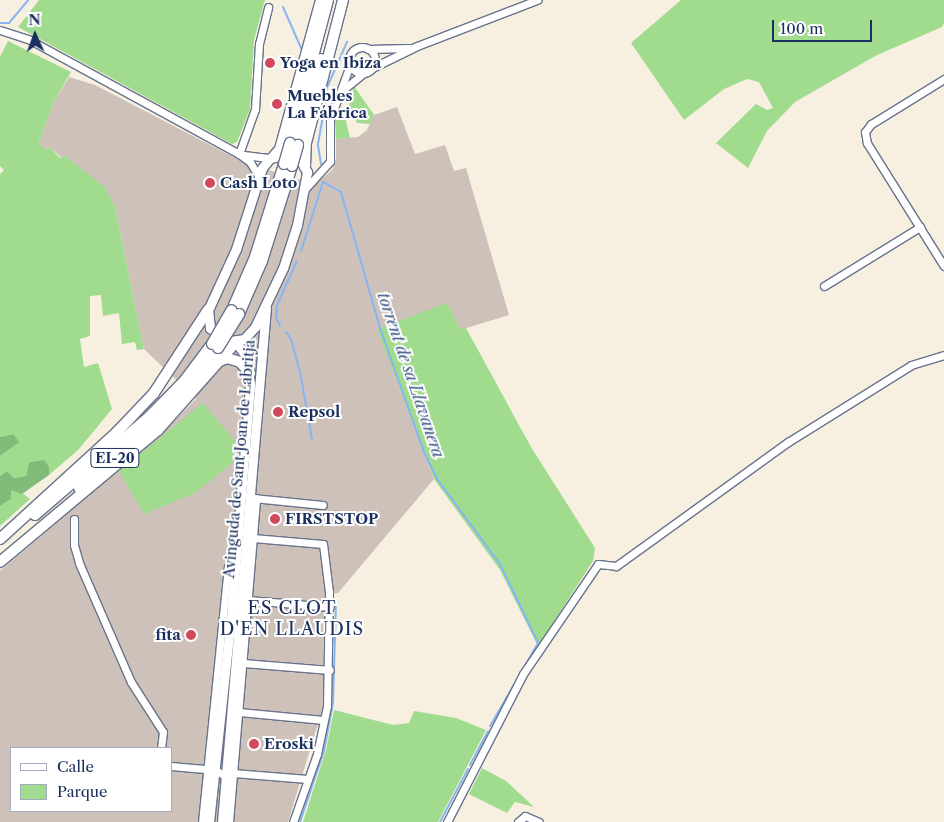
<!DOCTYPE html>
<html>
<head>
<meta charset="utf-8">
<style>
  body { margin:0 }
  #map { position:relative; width:944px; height:822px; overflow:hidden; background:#f7f0e1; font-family:"Libre Caslon Text",serif }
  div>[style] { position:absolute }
  .industrial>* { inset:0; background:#cec1ba }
  .green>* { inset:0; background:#a1db8e }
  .forest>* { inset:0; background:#80bb79 }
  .stream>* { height:2px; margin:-1px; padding:0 1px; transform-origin:1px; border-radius:1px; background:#86b6f2 }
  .roads { filter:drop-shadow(1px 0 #68738c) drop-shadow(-1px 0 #68738c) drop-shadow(0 1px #68738c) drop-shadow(0 -1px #68738c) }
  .minor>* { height:7px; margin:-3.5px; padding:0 3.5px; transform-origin:3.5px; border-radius:3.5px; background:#fff }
  .minor>.ring { margin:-3.5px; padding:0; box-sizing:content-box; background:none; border:7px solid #fff; border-radius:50% }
  .major>* { height:9px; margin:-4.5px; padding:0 4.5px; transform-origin:4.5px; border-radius:4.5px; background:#fff }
  .highway>* { height:10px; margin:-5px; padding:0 5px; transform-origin:5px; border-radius:5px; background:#fff }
  .bridges { filter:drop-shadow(1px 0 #68738c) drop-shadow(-1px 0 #68738c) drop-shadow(0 1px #68738c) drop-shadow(0 -1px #68738c) }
  .highway-bridge>* { height:10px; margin:-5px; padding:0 5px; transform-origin:5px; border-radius:5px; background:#fff }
  .dots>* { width:14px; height:14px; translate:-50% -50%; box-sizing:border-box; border:2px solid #fff; border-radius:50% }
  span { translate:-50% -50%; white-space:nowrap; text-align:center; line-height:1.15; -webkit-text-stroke:4px #fff; paint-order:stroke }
  .shield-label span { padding:1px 4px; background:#fff; border:1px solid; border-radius:4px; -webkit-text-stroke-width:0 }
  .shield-label { font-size:14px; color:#1b2f5e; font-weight:700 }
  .poi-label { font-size:15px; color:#1b2f5e; font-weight:700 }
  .left { translate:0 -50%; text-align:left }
  .right { translate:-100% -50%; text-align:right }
  .street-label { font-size:15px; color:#1b2f5e }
  .water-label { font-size:16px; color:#3b588a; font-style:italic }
  .quarter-label { font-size:18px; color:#1b2f5e; letter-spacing:1px }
  .legend { position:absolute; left:10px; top:747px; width:162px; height:65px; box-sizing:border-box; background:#fff; border:1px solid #a4acbf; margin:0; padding:6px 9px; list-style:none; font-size:15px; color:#1b2f5e }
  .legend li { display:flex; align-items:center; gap:10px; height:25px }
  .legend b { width:25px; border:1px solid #a4acbf }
  .north { position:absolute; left:10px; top:10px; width:50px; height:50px; -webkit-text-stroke:4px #fff; paint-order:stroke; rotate:358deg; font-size:14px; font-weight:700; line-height:20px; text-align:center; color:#1b2f5e }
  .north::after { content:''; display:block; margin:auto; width:18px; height:22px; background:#1b2f5e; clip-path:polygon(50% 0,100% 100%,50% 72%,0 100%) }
  .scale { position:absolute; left:772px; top:20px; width:100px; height:22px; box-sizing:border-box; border:2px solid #1b2f5e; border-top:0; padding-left:6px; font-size:15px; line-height:18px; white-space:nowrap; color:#1b2f5e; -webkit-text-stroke:4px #fff; paint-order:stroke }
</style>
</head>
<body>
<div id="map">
  <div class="industrial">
    <div style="clip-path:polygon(evenodd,69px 77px,95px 85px,241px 161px,315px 185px,332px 170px,336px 162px,336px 139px,358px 137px,367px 130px,374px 115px,397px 107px,415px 154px,445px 145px,454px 171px,466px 168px,509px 315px,460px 330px,395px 376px,434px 479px,338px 593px,326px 595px,324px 704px,288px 822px,0 822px,0 571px,159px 436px,196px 399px,144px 349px,115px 207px,51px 148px,44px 149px,39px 143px,53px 103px,69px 77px,11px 748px,171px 748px,171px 811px,11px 811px,11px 748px)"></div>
  </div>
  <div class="green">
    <div style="clip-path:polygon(39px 0,265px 0,254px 40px,250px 109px,237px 142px,232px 144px,18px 27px)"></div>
    <div style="clip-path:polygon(681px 0,944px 0,944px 23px,942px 27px,877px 55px,795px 102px,767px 131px,748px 168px,716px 143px,756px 104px,767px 110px,773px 108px,759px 82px,747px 79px,724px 89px,684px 120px,631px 43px)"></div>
    <div style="clip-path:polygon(8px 41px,71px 72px,53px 103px,39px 143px,45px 149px,51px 148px,60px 158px,65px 156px,105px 187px,115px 207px,144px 349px,137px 350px,135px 342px,122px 344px,119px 313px,103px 316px,101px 295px,90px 296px,90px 336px,80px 339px,84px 367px,98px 363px,112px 409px,79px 449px,49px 475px,49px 467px,43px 460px,29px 462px,26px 476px,14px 478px,7px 471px,0 476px,0 456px,18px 442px,13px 434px,0 437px,0 174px,4px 170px,0 166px,0 57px)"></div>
    <div style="clip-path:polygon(354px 86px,374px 115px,370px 124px,357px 123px,349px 105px)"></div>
    <div style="clip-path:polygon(340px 115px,345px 117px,350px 138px,336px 139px,335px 118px)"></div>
    <div style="clip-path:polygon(447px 303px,460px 329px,466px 328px,531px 447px,595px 548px,593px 561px,538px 646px,500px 570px,434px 479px,377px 329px)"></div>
    <div style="clip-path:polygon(203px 403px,235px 441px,232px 463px,195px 493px,144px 514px,119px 471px)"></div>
    <div style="clip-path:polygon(17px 489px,30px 499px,0 526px,0 506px,11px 499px,11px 490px)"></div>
    <div style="clip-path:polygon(334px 710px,393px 725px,409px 723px,414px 711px,456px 718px,486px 730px,438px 822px,303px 822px,326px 750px)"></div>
    <div style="clip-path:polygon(482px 768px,506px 781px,534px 807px,515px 802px,507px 813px,469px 794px)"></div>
  </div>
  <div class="forest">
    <div style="clip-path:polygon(13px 434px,19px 442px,0 456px,0 437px)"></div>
    <div style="clip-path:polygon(44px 460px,49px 467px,49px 475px,22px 494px,11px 490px,11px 499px,0 506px,0 476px,7px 471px,14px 478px,26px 476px,29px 462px)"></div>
  </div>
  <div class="stream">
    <div style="left:283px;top:7px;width:47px;rotate:66.2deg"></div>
    <div style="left:0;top:23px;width:9px"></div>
    <div style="left:9px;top:23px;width:30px;rotate:-50deg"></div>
    <div style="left:321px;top:164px;width:20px;rotate:-99deg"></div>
    <div style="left:318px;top:144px;width:46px;rotate:-79.9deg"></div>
    <div style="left:326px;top:99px;width:7px;rotate:-98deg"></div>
    <div style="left:325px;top:92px;width:55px;rotate:-66.3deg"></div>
    <div style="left:301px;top:251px;width:72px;rotate:-72.3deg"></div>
    <div style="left:323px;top:182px;width:21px;rotate:29deg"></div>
    <div style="left:341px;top:192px;width:141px;rotate:74deg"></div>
    <div style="left:380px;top:328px;width:132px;rotate:70.5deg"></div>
    <div style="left:424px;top:452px;width:30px;rotate:64deg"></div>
    <div style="left:437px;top:479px;width:106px;rotate:53.5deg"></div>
    <div style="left:500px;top:564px;width:88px;rotate:64.3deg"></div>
    <div style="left:538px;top:643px;width:96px;rotate:120deg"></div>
    <div style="left:280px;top:326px;width:10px;rotate:-114deg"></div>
    <div style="left:276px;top:317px;width:12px;rotate:-85deg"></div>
    <div style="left:277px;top:305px;width:48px;rotate:-65.6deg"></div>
    <div style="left:286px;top:332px;width:9px;rotate:54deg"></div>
    <div style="left:291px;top:339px;width:39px;rotate:75deg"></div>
    <div style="left:301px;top:377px;width:63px;rotate:79.9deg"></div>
    <div style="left:470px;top:765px;width:38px;rotate:-62deg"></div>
    <div style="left:300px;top:822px;width:75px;rotate:-71.3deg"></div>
    <div style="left:324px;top:751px;width:49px;rotate:-79.4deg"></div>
    <div style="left:333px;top:703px;width:102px;rotate:-88.3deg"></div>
    <div style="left:440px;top:822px;width:60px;rotate:-62.2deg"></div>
  </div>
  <div class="roads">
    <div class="minor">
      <div style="left:0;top:30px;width:32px;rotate:18deg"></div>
      <div style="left:30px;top:40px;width:238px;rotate:28.6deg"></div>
      <div style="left:239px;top:154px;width:14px;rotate:36deg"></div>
      <div style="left:250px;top:162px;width:17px;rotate:59deg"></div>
      <div class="ring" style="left:349px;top:47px;width:19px;height:19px"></div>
      <div style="left:368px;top:49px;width:41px;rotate:-1.4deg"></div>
      <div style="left:372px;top:68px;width:50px;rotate:-26.1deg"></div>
      <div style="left:417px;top:46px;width:129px;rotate:-21deg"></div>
      <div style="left:944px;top:79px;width:86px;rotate:148.3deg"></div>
      <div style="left:871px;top:124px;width:10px;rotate:127deg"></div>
      <div style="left:865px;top:132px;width:11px;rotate:80deg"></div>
      <div style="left:867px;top:143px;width:145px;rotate:58deg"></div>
      <div style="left:344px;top:89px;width:26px;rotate:-39deg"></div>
      <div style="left:239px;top:154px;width:48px;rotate:-70.4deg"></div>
      <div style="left:255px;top:109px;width:65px;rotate:-86.5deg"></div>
      <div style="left:259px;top:44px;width:38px;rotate:-76deg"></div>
      <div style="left:244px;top:155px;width:26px;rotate:7deg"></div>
      <div style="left:306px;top:188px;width:36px;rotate:-48deg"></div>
      <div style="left:330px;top:161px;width:42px;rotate:-90deg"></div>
      <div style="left:330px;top:119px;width:58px;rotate:-69.7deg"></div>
      <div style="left:824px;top:286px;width:113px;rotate:-31.6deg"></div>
      <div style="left:253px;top:498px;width:70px;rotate:5.7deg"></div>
      <div style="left:74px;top:519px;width:26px;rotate:90deg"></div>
      <div style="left:74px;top:545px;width:19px;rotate:74deg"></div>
      <div style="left:79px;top:563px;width:130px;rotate:66.4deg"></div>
      <div style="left:131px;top:682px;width:59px;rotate:57.4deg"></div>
      <div style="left:163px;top:732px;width:16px;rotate:97deg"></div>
      <div style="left:253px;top:538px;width:70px;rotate:4.9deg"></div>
      <div style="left:323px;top:544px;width:48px;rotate:82.9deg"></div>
      <div style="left:329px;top:592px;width:114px;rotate:91deg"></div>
      <div style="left:327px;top:706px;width:49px;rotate:101.8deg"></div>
      <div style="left:317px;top:754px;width:72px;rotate:109.4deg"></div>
      <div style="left:249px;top:600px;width:81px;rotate:4.9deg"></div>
      <div style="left:243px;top:663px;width:87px;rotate:4.6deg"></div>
      <div style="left:239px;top:712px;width:85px;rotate:5.4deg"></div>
      <div style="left:171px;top:766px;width:45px;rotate:5.1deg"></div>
      <div style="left:216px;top:770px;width:12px;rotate:35deg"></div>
      <div style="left:233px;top:773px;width:75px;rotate:4.6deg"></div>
      <div style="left:202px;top:822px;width:256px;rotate:-84.2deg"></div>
      <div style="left:228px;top:567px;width:14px;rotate:-56deg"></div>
      <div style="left:229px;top:822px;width:325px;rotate:-85.2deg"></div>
      <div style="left:447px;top:822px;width:166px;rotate:-62.8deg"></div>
      <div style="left:523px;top:674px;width:133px;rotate:-55.7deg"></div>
      <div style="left:598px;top:564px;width:18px;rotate:6deg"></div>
      <div style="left:616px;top:566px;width:212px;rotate:-35.8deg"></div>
      <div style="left:788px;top:442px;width:145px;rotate:-32deg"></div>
      <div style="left:911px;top:365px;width:34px;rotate:-17deg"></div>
      <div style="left:518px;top:822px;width:9px;rotate:-41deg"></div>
      <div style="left:525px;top:816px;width:15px;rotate:23deg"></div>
    </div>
    <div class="major">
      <div style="left:284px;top:155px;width:18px;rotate:19deg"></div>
      <div style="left:301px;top:161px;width:13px;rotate:61deg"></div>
      <div style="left:307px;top:172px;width:54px;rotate:100.7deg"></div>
      <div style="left:297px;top:225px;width:45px;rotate:108deg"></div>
      <div style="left:283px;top:268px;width:65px;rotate:115.4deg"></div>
      <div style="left:255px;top:327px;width:16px;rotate:133deg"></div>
      <div style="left:244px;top:339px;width:15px;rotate:172deg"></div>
      <div style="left:229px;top:341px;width:23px;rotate:-146deg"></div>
      <div style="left:210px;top:328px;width:18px;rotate:-96deg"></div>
      <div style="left:208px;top:310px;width:67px;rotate:-65.3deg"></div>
      <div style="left:236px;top:249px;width:85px;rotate:-72.2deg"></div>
      <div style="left:262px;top:168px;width:13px;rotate:-51deg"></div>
      <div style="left:270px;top:158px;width:14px;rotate:-12deg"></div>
      <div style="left:209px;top:822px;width:218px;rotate:-83.9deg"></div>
      <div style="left:232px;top:605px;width:222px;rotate:-85.3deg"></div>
      <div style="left:250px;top:384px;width:28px;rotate:-98deg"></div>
      <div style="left:246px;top:356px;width:17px;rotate:-126deg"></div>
      <div style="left:222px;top:822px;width:516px;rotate:-85.11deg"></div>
    </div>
    <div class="highway">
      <div style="left:290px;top:143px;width:148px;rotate:-75.1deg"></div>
      <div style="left:298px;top:145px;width:89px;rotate:-75deg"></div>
      <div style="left:274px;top:156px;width:9px;rotate:-49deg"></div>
      <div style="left:280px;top:149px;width:155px;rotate:-74.6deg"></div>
      <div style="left:305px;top:167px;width:24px;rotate:-88deg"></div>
      <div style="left:306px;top:143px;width:148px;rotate:-75.5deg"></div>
      <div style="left:232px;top:310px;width:58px;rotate:-66.5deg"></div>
      <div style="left:255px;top:257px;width:97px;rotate:-72.7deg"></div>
      <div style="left:239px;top:314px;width:58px;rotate:-66.5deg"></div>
      <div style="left:262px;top:261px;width:100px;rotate:-72.5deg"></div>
      <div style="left:220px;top:361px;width:8px;rotate:-23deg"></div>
      <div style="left:227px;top:358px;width:14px;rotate:17deg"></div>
      <div style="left:240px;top:362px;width:15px;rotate:48deg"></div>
      <div style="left:79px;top:488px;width:123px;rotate:-41.4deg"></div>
      <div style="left:171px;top:407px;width:75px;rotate:-51.5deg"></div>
      <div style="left:35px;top:515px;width:152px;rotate:-40.7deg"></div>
      <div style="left:150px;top:416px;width:50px;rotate:-45.8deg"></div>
      <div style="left:185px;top:380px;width:45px;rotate:-53.1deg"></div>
      <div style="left:0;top:539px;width:159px;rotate:-42.4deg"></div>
      <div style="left:117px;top:432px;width:54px;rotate:-46.5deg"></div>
      <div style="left:154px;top:393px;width:99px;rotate:-57deg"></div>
      <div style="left:0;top:562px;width:206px;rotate:-39.9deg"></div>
      <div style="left:158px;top:430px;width:118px;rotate:-48.4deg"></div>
    </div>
  </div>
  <div class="bridges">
    <div class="highway-bridge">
      <div style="left:284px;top:164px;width:22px;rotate:-74deg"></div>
      <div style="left:292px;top:166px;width:22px;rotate:-74deg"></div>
      <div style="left:212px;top:344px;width:39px;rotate:-60deg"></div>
      <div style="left:218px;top:348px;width:40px;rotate:-58deg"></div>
    </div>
  </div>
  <div class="dots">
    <div style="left:270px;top:63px;background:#d1495b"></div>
    <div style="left:277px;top:104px;background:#d1495b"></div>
    <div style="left:210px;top:183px;background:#d1495b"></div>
    <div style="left:278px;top:412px;background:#d1495b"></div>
    <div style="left:275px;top:519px;background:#d1495b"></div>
    <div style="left:191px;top:635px;background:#d1495b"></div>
    <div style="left:254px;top:744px;background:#d1495b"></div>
  </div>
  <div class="shield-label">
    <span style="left:115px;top:458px">EI-20</span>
  </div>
  <div class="poi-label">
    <span class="left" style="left:280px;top:63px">Yoga en Ibiza</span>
    <span class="left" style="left:287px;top:104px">Muebles<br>La Fábrica</span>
    <span class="left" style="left:220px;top:183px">Cash Loto</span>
    <span class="left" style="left:288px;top:412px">Repsol</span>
    <span class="left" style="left:285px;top:519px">FIRSTSTOP</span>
    <span class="right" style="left:181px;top:635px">fita</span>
    <span class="left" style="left:264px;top:744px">Eroski</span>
  </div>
  <div class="street-label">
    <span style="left:239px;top:459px;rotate:-85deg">Avinguda de Sant Joan de Labritja</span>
  </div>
  <div class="water-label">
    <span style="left:411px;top:375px;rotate:71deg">torrent de sa Llavanera</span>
  </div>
  <div class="quarter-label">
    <span style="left:292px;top:619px">ES CLOT<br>D'EN LLAUDIS</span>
  </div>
  <ul class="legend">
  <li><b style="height:6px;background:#fff"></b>Calle</li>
  <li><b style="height:14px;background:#a1db8e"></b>Parque</li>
  </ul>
  <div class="north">N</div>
  <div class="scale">100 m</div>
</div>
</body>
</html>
